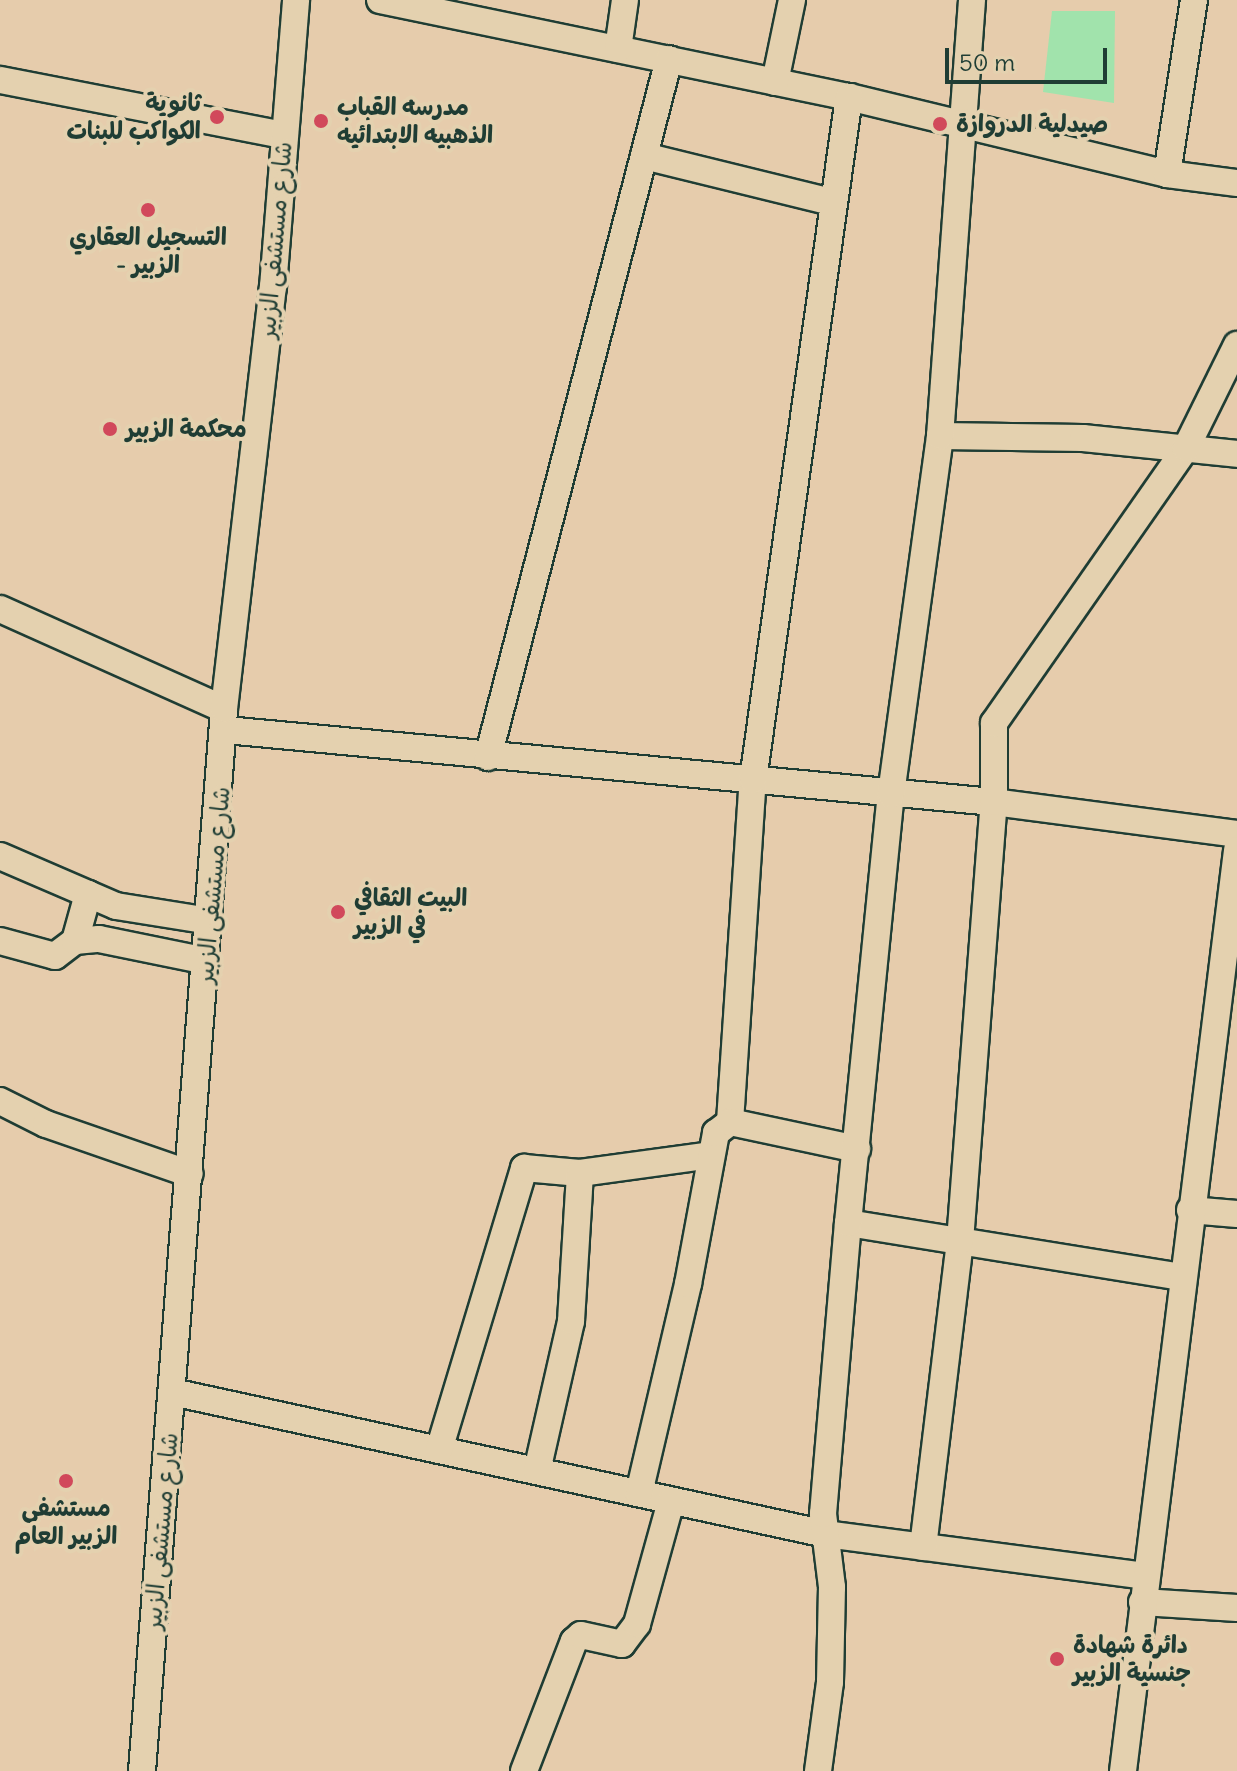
<!DOCTYPE html>
<html>
<head>
<meta charset="utf-8">
<style>
  body { margin:0 }
  #map { position:relative; width:1237px; height:1771px; overflow:hidden; background:#e6ccac; font-family:Delius,"Playpen Sans Arabic",sans-serif }
  div>[style] { position:absolute }
  .green>* { inset:0; background:#a1e3ac }
  .roads { filter:drop-shadow(2px 0 #1f3d34) drop-shadow(-2px 0 #1f3d34) drop-shadow(0 2px #1f3d34) drop-shadow(0 -2px #1f3d34) }
  .minor>* { height:26px; margin:-13px; padding:0 13px; transform-origin:13px; border-radius:13px; background:#e4d1af }
  .dots>* { width:22px; height:22px; translate:-50% -50%; box-sizing:border-box; border:4px solid #e4d1af; border-radius:50% }
  span { translate:-50% -50%; white-space:nowrap; text-align:center; line-height:1.15; -webkit-text-stroke:8px #e4d1af; paint-order:stroke }
  .poi-label { font-size:24px; color:#1f3d34; font-weight:700 }
  .right { translate:-100% -50%; text-align:right }
  .left { translate:0 -50%; text-align:left }
  .street-label { font-size:24px; color:#1f3d34 }
  .scale { position:absolute; left:945px; top:48px; width:162px; height:36px; box-sizing:border-box; border:4px solid #1f3d34; border-top:0; padding-left:10px; font-size:24px; line-height:28px; white-space:nowrap; color:#1f3d34; -webkit-text-stroke:6px #e4d1af; paint-order:stroke }
</style>
</head>
<body>
<div id="map">
  <div class="green">
    <div style="clip-path:polygon(1052px 11px,1115px 11px,1114px 103px,1043px 92px)"></div>
  </div>
  <div class="roads">
    <div class="minor">
      <div style="left:380px;top:0;width:479px;rotate:11.7deg"></div>
      <div style="left:849px;top:97px;width:327px;rotate:13.6deg"></div>
      <div style="left:1167px;top:174px;width:71px;rotate:7.3deg"></div>
      <div style="left:618px;top:49px;width:49px;rotate:-81.9deg"></div>
      <div style="left:0;top:80px;width:289px;rotate:11deg"></div>
      <div style="left:775px;top:82px;width:84px;rotate:-78.3deg"></div>
      <div style="left:644px;top:156px;width:193px;rotate:13.8deg"></div>
      <div style="left:1167px;top:174px;width:176px;rotate:-81.2deg"></div>
      <div style="left:940px;top:436px;width:143px;rotate:0.8deg"></div>
      <div style="left:1083px;top:438px;width:155px;rotate:5.9deg"></div>
      <div style="left:0;top:609px;width:245px;rotate:24.1deg"></div>
      <div style="left:226px;top:730px;width:771px;rotate:5.36deg"></div>
      <div style="left:994px;top:802px;width:245px;rotate:7.5deg"></div>
      <div style="left:488px;top:757px;width:721px;rotate:-75.46deg"></div>
      <div style="left:0;top:856px;width:126px;rotate:23.3deg"></div>
      <div style="left:116px;top:906px;width:95px;rotate:9.1deg"></div>
      <div style="left:0;top:941px;width:57px;rotate:15.3deg"></div>
      <div style="left:55px;top:956px;width:25px;rotate:-37deg"></div>
      <div style="left:75px;top:941px;width:24px;rotate:-5deg"></div>
      <div style="left:99px;top:939px;width:110px;rotate:11.5deg"></div>
      <div style="left:75px;top:941px;width:49px;rotate:-74.5deg"></div>
      <div style="left:0;top:1101px;width:51px;rotate:26.6deg"></div>
      <div style="left:46px;top:1124px;width:152px;rotate:19.1deg"></div>
      <div style="left:730px;top:1122px;width:343px;rotate:-86.2deg"></div>
      <div style="left:753px;top:780px;width:690px;rotate:-82deg"></div>
      <div style="left:1190px;top:1210px;width:47px;rotate:4.9deg"></div>
      <div style="left:848px;top:1223px;width:337px;rotate:9.2deg"></div>
      <div style="left:172px;top:1392px;width:669px;rotate:12.25deg"></div>
      <div style="left:826px;top:1534px;width:322px;rotate:7.5deg"></div>
      <div style="left:439px;top:1450px;width:295px;rotate:-73.2deg"></div>
      <div style="left:524px;top:1168px;width:56px;rotate:5.1deg"></div>
      <div style="left:580px;top:1173px;width:132px;rotate:-7.8deg"></div>
      <div style="left:537px;top:1471px;width:154px;rotate:-77.2deg"></div>
      <div style="left:571px;top:1321px;width:148px;rotate:-86.5deg"></div>
      <div style="left:639px;top:1493px;width:215px;rotate:-76.8deg"></div>
      <div style="left:688px;top:1284px;width:154px;rotate:-79.5deg"></div>
      <div style="left:716px;top:1133px;width:18px;rotate:-38deg"></div>
      <div style="left:730px;top:1122px;width:130px;rotate:12deg"></div>
      <div style="left:923px;top:1547px;width:308px;rotate:-83.1deg"></div>
      <div style="left:960px;top:1241px;width:440px;rotate:-85.6deg"></div>
      <div style="left:994px;top:802px;width:79px;rotate:-90deg"></div>
      <div style="left:994px;top:723px;width:335px;rotate:-55.1deg"></div>
      <div style="left:1186px;top:448px;width:115px;rotate:-63.7deg"></div>
      <div style="left:1142px;top:1602px;width:95px;rotate:3.6deg"></div>
      <div style="left:142px;top:1771px;width:1065px;rotate:-85.58deg"></div>
      <div style="left:224px;top:709px;width:425px;rotate:-83.4deg"></div>
      <div style="left:273px;top:287px;width:288px;rotate:-85.4deg"></div>
      <div style="left:524px;top:1771px;width:139px;rotate:-69deg"></div>
      <div style="left:574px;top:1641px;width:9px;rotate:-41deg"></div>
      <div style="left:581px;top:1635px;width:42px;rotate:12.4deg"></div>
      <div style="left:622px;top:1644px;width:25px;rotate:-53deg"></div>
      <div style="left:637px;top:1624px;width:128px;rotate:-74.5deg"></div>
      <div style="left:818px;top:1771px;width:90px;rotate:-82.3deg"></div>
      <div style="left:830px;top:1682px;width:95px;rotate:-88.8deg"></div>
      <div style="left:832px;top:1587px;width:74px;rotate:-97deg"></div>
      <div style="left:823px;top:1514px;width:292px;rotate:-85.1deg"></div>
      <div style="left:848px;top:1223px;width:431px;rotate:-84.3deg"></div>
      <div style="left:891px;top:794px;width:361px;rotate:-82.2deg"></div>
      <div style="left:940px;top:436px;width:437px;rotate:-85.8deg"></div>
      <div style="left:1123px;top:1771px;width:928px;rotate:-82.94deg"></div>
    </div>
  </div>
  <div class="dots">
    <div style="left:217px;top:117px;background:#d1495b"></div>
    <div style="left:321px;top:121px;background:#d1495b"></div>
    <div style="left:940px;top:124px;background:#d1495b"></div>
    <div style="left:148px;top:210px;background:#d1495b"></div>
    <div style="left:110px;top:429px;background:#d1495b"></div>
    <div style="left:338px;top:912px;background:#d1495b"></div>
    <div style="left:66px;top:1481px;background:#d1495b"></div>
    <div style="left:1057px;top:1659px;background:#d1495b"></div>
  </div>
  <div class="poi-label">
    <span class="right" style="left:201px;top:117px">ثانوية<br>الكواكب للبنات</span>
    <span class="left" style="left:337px;top:121px">مدرسه القباب<br>الذهبيه الابتدائيه</span>
    <span class="left" style="left:956px;top:124px">صيدلية الدروازة</span>
    <span style="left:148px;top:251px">التسجيل العقاري<br>- الزبير</span>
    <span class="left" style="left:126px;top:429px">محكمة الزبير</span>
    <span class="left" style="left:354px;top:912px">البيت الثقافي<br>في الزبير</span>
    <span style="left:66px;top:1522px">مستشفى<br>الزبير العام</span>
    <span class="left" style="left:1073px;top:1659px">دائرة شهادة<br>جنسية الزبير</span>
  </div>
  <div class="street-label">
    <span style="left:275px;top:240px;rotate:-85deg">شارع مستشفى الزبير</span>
    <span style="left:213px;top:885px;rotate:-85deg">شارع مستشفى الزبير</span>
    <span style="left:161px;top:1531px;rotate:-85deg">شارع مستشفى الزبير</span>
  </div>
  <div class="scale">50 m</div>
</div>
</body>
</html>
